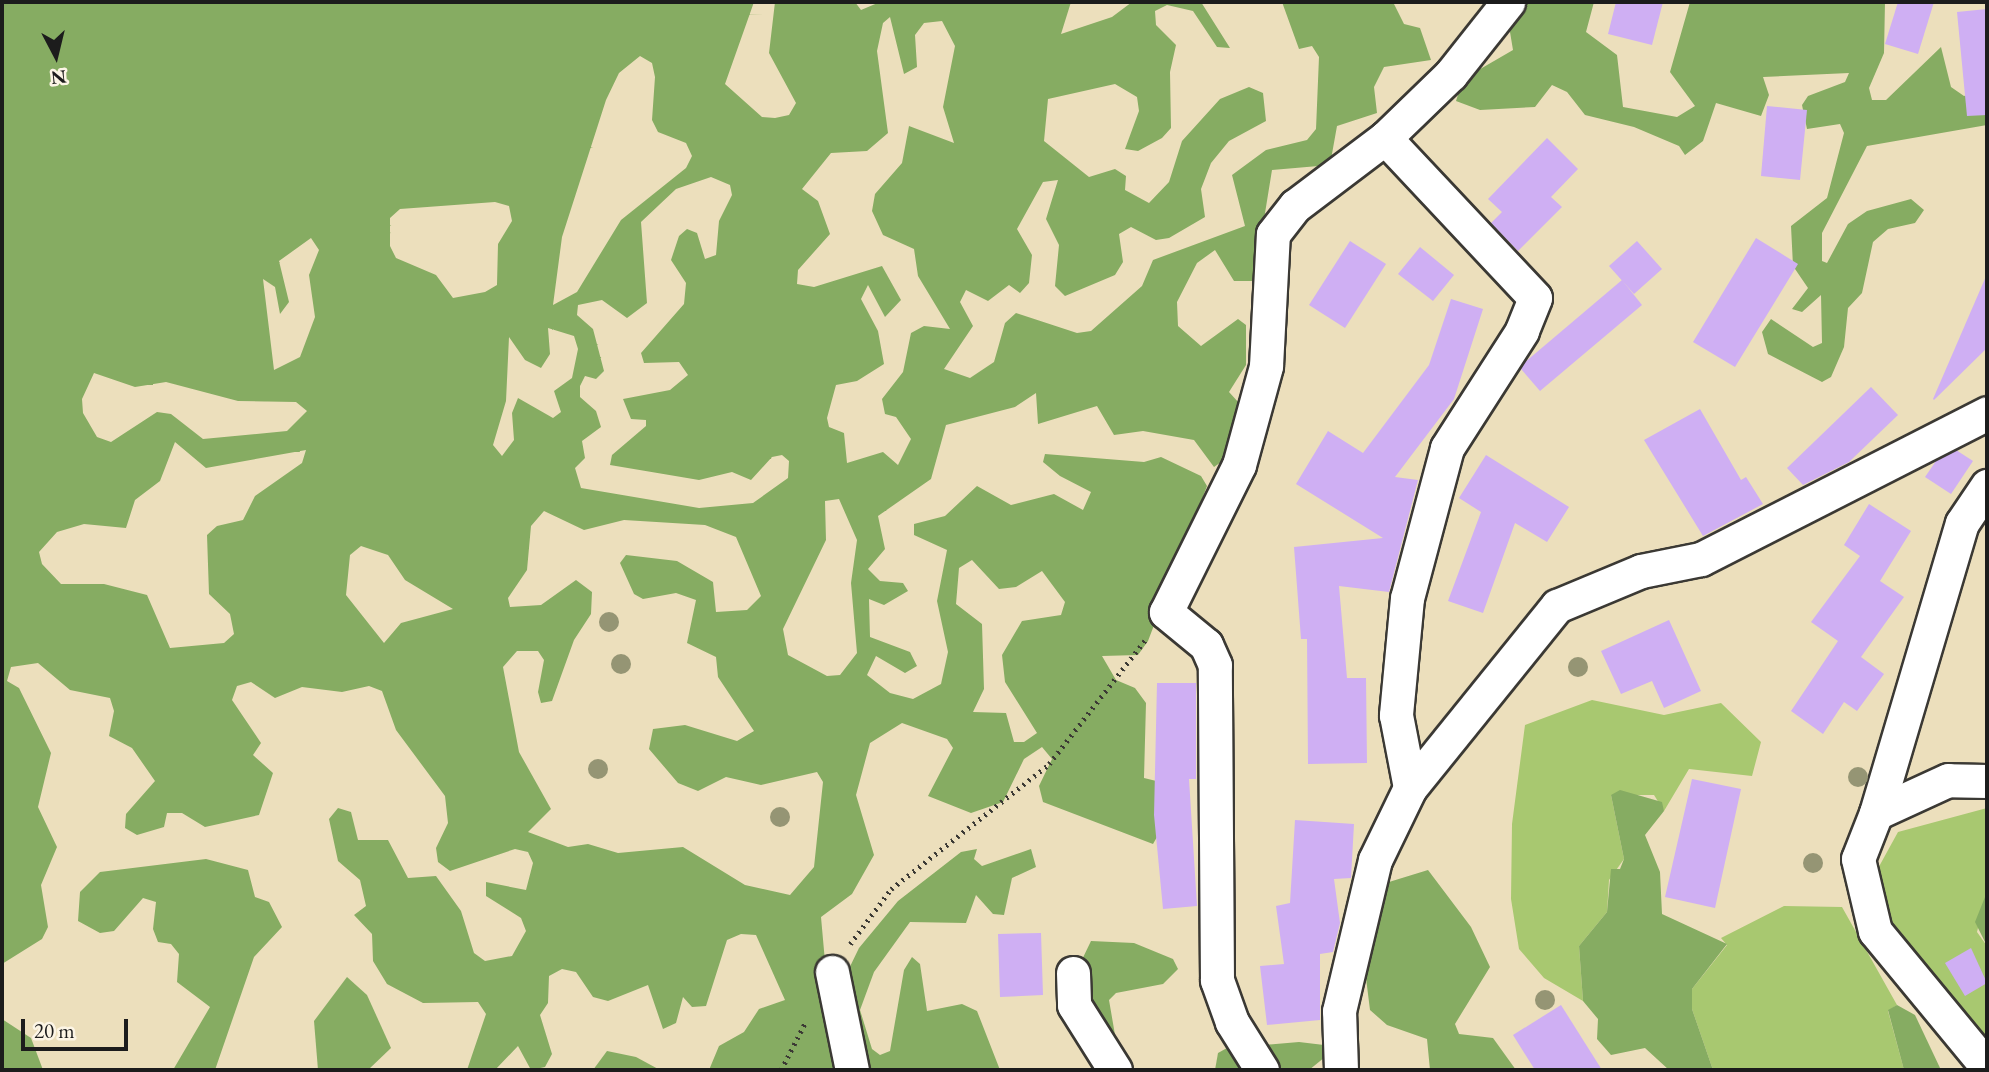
<!DOCTYPE html>
<html>
<head>
<meta charset="utf-8">
<style>
  body { margin:0 }
  #map { position:relative; width:1989px; height:1072px; overflow:hidden; background:#ecdfbc; font-family:"EB Garamond",serif }
  div>[style] { position:absolute }
  .green>* { inset:0; background:#a8c870 }
  .forest>* { inset:0; background:#86ac62 }
  .building>* { inset:0; background:#cfaff3 }
  .path>* { height:4.5px; margin-top:-2.25px; transform-origin:0; background:repeating-linear-gradient(90deg,#3b3934 0 2px,transparent 0 7px) }
  .roads { filter:drop-shadow(2px 0 #3b3934) drop-shadow(-2px 0 #3b3934) drop-shadow(0 2px #3b3934) drop-shadow(0 -2px #3b3934) }
  .minor>* { height:33px; margin:-16.5px; padding:0 16.5px; transform-origin:16.5px; border-radius:16.5px; background:#fff }
  .trees>* { width:20px; height:20px; margin:-10px; border-radius:50%; background:#959574 }
  span { translate:-50% -50%; white-space:nowrap; text-align:center; line-height:1.15; -webkit-text-stroke:7px #fcf5e5; paint-order:stroke }
  .frame { position:absolute; inset:0; border:4px solid #1c1c1c; pointer-events:none }
  .north { position:absolute; left:21px; top:21px; width:70px; height:70px; -webkit-text-stroke:5px #fcf5e5; paint-order:stroke; rotate:173deg; font-size:19px; font-weight:700; line-height:28px; text-align:center; color:#1c1c1c }
  .north::after { content:''; display:block; margin:auto; width:24px; height:32px; background:#1c1c1c; clip-path:polygon(50% 0,100% 100%,50% 72%,0 100%) }
  .scale { position:absolute; left:21px; top:1019px; width:107px; height:32px; box-sizing:border-box; border:4px solid #1c1c1c; border-top:0; padding-left:9px; font-size:21px; line-height:24px; white-space:nowrap; color:#1c1c1c; -webkit-text-stroke:5px #fcf5e5; paint-order:stroke }
</style>
</head>
<body>
<div id="map">
  <div class="green">
    <div style="clip-path:polygon(1592px 700px,1664px 715px,1721px 703px,1761px 742px,1752px 776px,1689px 769px,1664px 811px,1654px 795px,1611px 795px,1624px 859px,1609px 880px,1607px 912px,1579px 946px,1583px 1001px,1544px 978px,1519px 949px,1511px 899px,1512px 824px,1525px 725px)"></div>
    <div style="clip-path:polygon(1987px 808px,1987px 892px,1977px 932px,1987px 946px,1987px 1055px,1938px 1004px,1894px 927px,1876px 872px,1898px 832px)"></div>
    <div style="clip-path:polygon(1784px 906px,1842px 907px,1897px 1005px,1888px 1011px,1904px 1070px,1713px 1070px,1692px 1009px,1692px 989px,1727px 945px,1721px 938px)"></div>
  </div>
  <div class="forest">
    <div style="clip-path:polygon(evenodd,2px 2px,754px 2px,725px 84px,762px 117px,775px 118px,789px 115px,796px 103px,769px 53px,775px 2px,855px 2px,861px 10px,880px 2px,1071px 2px,1061px 34px,1112px 17px,1132px 2px,1201px 2px,1230px 48px,1217px 47px,1193px 11px,1167px 5px,1155px 11px,1156px 25px,1176px 45px,1170px 72px,1171px 128px,1162px 138px,1138px 151px,1125px 149px,1139px 111px,1137px 97px,1115px 84px,1048px 99px,1044px 141px,1089px 177px,1115px 169px,1126px 176px,1125px 190px,1149px 203px,1169px 182px,1182px 141px,1220px 99px,1249px 87px,1263px 93px,1266px 121px,1229px 141px,1211px 163px,1201px 189px,1205px 217px,1169px 238px,1156px 240px,1131px 227px,1119px 234px,1123px 262px,1115px 275px,1065px 296px,1055px 286px,1059px 245px,1046px 219px,1058px 180px,1043px 182px,1017px 229px,1032px 255px,1029px 283px,1020px 293px,1009px 285px,988px 301px,966px 290px,960px 302px,973px 326px,944px 369px,970px 378px,994px 362px,1005px 323px,1016px 313px,1077px 333px,1091px 331px,1142px 286px,1153px 260px,1245px 226px,1232px 175px,1266px 150px,1307px 140px,1316px 129px,1319px 57px,1312px 46px,1299px 49px,1282px 2px,1393px 2px,1404px 24px,1420px 28px,1431px 60px,1384px 67px,1374px 87px,1377px 113px,1337px 126px,1330px 165px,1272px 170px,1254px 281px,1234px 281px,1215px 250px,1197px 263px,1177px 302px,1178px 326px,1201px 346px,1238px 319px,1246px 325px,1246px 365px,1229px 392px,1239px 403px,1231px 455px,1214px 467px,1194px 440px,1143px 431px,1114px 435px,1097px 406px,1038px 424px,1036px 393px,1015px 407px,946px 425px,931px 479px,878px 516px,885px 549px,868px 569px,880px 581px,903px 583px,908px 591px,884px 605px,869px 599px,870px 637px,910px 652px,917px 666px,905px 673px,876px 656px,867px 675px,890px 693px,913px 699px,941px 684px,948px 652px,937px 601px,947px 550px,914px 535px,914px 524px,945px 516px,977px 486px,1011px 505px,1054px 494px,1083px 510px,1091px 492px,1060px 476px,1043px 462px,1045px 454px,1144px 462px,1161px 457px,1201px 476px,1207px 486px,1148px 641px,1138px 655px,1102px 656px,1116px 680px,1135px 688px,1146px 703px,1144px 778px,1185px 788px,1153px 844px,1043px 802px,1039px 786px,1052px 759px,1042px 747px,1024px 759px,1003px 802px,971px 813px,928px 796px,953px 748px,947px 739px,902px 723px,870px 743px,856px 795px,874px 855px,852px 894px,821px 917px,827px 984px,843px 981px,859px 948px,898px 901px,961px 852px,977px 849px,974px 859px,982px 866px,1031px 849px,1036px 867px,1012px 878px,1004px 915px,993px 914px,976px 895px,966px 923px,910px 922px,874px 972px,860px 1010px,872px 1049px,880px 1055px,890px 1051px,904px 970px,912px 957px,920px 964px,927px 1011px,962px 1004px,977px 1011px,1000px 1070px,709px 1070px,719px 1046px,744px 1032px,759px 1009px,785px 1000px,756px 935px,741px 934px,727px 940px,706px 1006px,692px 1007px,683px 997px,676px 1023px,663px 1029px,648px 985px,608px 1001px,593px 997px,576px 972px,562px 969px,549px 976px,548px 1003px,540px 1015px,552px 1054px,545px 1067px,531px 1070px,518px 1046px,495px 1070px,467px 1070px,486px 1014px,478px 1002px,423px 1003px,387px 984px,373px 961px,372px 934px,354px 915px,366px 906px,360px 880px,338px 861px,329px 819px,338px 808px,351px 812px,358px 840px,388px 840px,408px 878px,436px 876px,461px 911px,474px 953px,485px 961px,512px 956px,526px 931px,521px 918px,486px 896px,486px 882px,526px 890px,533px 863px,528px 852px,515px 849px,450px 871px,438px 862px,436px 848px,448px 823px,445px 796px,396px 730px,382px 691px,369px 686px,342px 692px,302px 687px,275px 698px,251px 682px,237px 686px,232px 700px,261px 743px,253px 755px,273px 773px,259px 815px,205px 827px,182px 813px,167px 813px,164px 827px,137px 835px,125px 828px,126px 814px,155px 781px,132px 748px,109px 736px,114px 711px,110px 698px,70px 690px,38px 663px,11px 667px,7px 681px,19px 688px,51px 753px,38px 807px,57px 847px,41px 885px,48px 927px,42px 939px,2px 964px,2px 2px,890px 17px,904px 74px,917px 67px,915px 35px,924px 23px,942px 21px,955px 46px,943px 107px,954px 143px,909px 126px,902px 163px,875px 194px,872px 211px,883px 235px,914px 249px,918px 276px,950px 329px,924px 326px,911px 333px,903px 372px,882px 399px,885px 414px,896px 417px,911px 439px,898px 465px,883px 452px,847px 463px,844px 433px,829px 427px,827px 418px,836px 385px,857px 381px,884px 364px,878px 331px,861px 299px,868px 285px,885px 317px,901px 300px,882px 266px,814px 287px,797px 284px,798px 270px,830px 234px,818px 201px,802px 189px,831px 153px,867px 151px,888px 133px,877px 51px,883px 23px,890px 17px,2px 2px,640px 56px,652px 63px,655px 77px,652px 120px,658px 132px,686px 143px,692px 156px,686px 168px,621px 220px,577px 292px,553px 305px,562px 237px,606px 100px,619px 73px,640px 56px,2px 2px,711px 177px,730px 185px,732px 195px,719px 221px,716px 255px,705px 259px,697px 233px,687px 229px,679px 236px,671px 260px,686px 283px,684px 304px,641px 353px,644px 363px,679px 362px,688px 375px,670px 390px,623px 399px,631px 419px,646px 420px,646px 426px,612px 455px,610px 465px,699px 480px,732px 472px,751px 480px,772px 457px,782px 455px,789px 461px,788px 478px,753px 503px,699px 508px,581px 488px,575px 468px,585px 458px,582px 441px,601px 427px,596px 411px,580px 397px,580px 386px,585px 376px,596px 379px,604px 371px,593px 329px,577px 315px,578px 305px,602px 300px,627px 318px,647px 303px,641px 222px,676px 189px,711px 177px,2px 2px,495px 202px,509px 206px,512px 221px,498px 244px,497px 285px,485px 292px,453px 298px,436px 275px,396px 258px,390px 246px,390px 218px,400px 209px,495px 202px,2px 2px,311px 238px,319px 250px,309px 275px,315px 317px,300px 357px,274px 370px,263px 279px,275px 287px,280px 314px,289px 302px,279px 261px,311px 238px,2px 2px,548px 328px,574px 336px,578px 349px,572px 378px,554px 391px,561px 412px,553px 418px,518px 398px,512px 413px,514px 440px,502px 456px,493px 445px,506px 401px,509px 337px,525px 360px,541px 368px,550px 354px,548px 328px,2px 2px,94px 373px,135px 387px,166px 382px,238px 401px,296px 402px,307px 411px,287px 431px,203px 439px,171px 414px,157px 412px,111px 442px,97px 437px,83px 413px,82px 399px,94px 373px,2px 2px,175px 442px,206px 468px,306px 450px,302px 463px,255px 496px,243px 520px,217px 526px,207px 535px,209px 594px,230px 614px,234px 634px,224px 643px,170px 648px,147px 595px,104px 584px,61px 584px,42px 564px,39px 552px,57px 532px,84px 524px,126px 528px,135px 500px,160px 481px,175px 442px,2px 2px,839px 499px,857px 540px,851px 583px,857px 653px,840px 675px,827px 676px,788px 655px,783px 629px,826px 540px,825px 501px,839px 499px,2px 2px,544px 511px,584px 530px,624px 520px,705px 525px,736px 537px,761px 596px,747px 610px,716px 612px,713px 582px,677px 561px,626px 555px,620px 563px,634px 594px,643px 599px,676px 593px,696px 600px,687px 643px,716px 657px,718px 677px,754px 731px,737px 741px,685px 725px,653px 729px,649px 749px,678px 783px,698px 791px,726px 777px,761px 785px,817px 772px,823px 782px,814px 867px,790px 895px,745px 885px,683px 847px,618px 853px,588px 844px,568px 847px,528px 832px,551px 809px,519px 752px,503px 667px,517px 651px,538px 651px,544px 660px,538px 692px,541px 703px,552px 701px,574px 640px,591px 614px,592px 592px,576px 580px,541px 605px,510px 607px,508px 598px,527px 570px,531px 526px,544px 511px,2px 2px,361px 546px,388px 555px,405px 580px,453px 609px,401px 623px,384px 643px,346px 595px,350px 555px,361px 546px,2px 2px,972px 560px,999px 589px,1016px 587px,1042px 571px,1065px 602px,1061px 615px,1022px 621px,1002px 655px,1005px 682px,1037px 733px,1024px 742px,1014px 742px,1006px 713px,973px 712px,984px 689px,982px 624px,956px 604px,959px 568px,972px 560px)"></div>
    <div style="clip-path:polygon(1505px 2px,1594px 2px,1586px 32px,1617px 55px,1623px 107px,1677px 117px,1695px 106px,1670px 72px,1690px 2px,1885px 2px,1884px 53px,1869px 88px,1872px 100px,1886px 100px,1941px 47px,1951px 87px,1964px 96px,1987px 89px,1987px 125px,1867px 146px,1822px 233px,1822px 261px,1827px 263px,1848px 224px,1867px 211px,1911px 199px,1924px 210px,1915px 223px,1888px 229px,1873px 242px,1862px 293px,1848px 308px,1844px 347px,1831px 377px,1822px 382px,1768px 354px,1762px 332px,1771px 319px,1813px 347px,1822px 343px,1821px 295px,1802px 312px,1792px 309px,1808px 288px,1793px 266px,1791px 226px,1827px 198px,1844px 133px,1840px 124px,1807px 129px,1802px 105px,1808px 96px,1845px 82px,1849px 73px,1763px 77px,1769px 95px,1761px 116px,1716px 103px,1703px 141px,1685px 155px,1679px 146px,1634px 127px,1585px 115px,1567px 92px,1552px 85px,1535px 107px,1480px 110px,1456px 101px,1463px 79px,1513px 50px)"></div>
    <div style="clip-path:polygon(1620px 790px,1662px 802px,1664px 811px,1645px 835px,1660px 872px,1662px 914px,1727px 944px,1692px 989px,1692px 1009px,1713px 1070px,1669px 1070px,1645px 1048px,1611px 1055px,1597px 1039px,1598px 1019px,1583px 1001px,1579px 946px,1607px 912px,1611px 869px,1620px 869px,1624px 859px,1611px 795px)"></div>
    <div style="clip-path:polygon(206px 859px,248px 870px,255px 897px,269px 902px,282px 927px,254px 957px,215px 1070px,173px 1070px,210px 1007px,177px 982px,179px 954px,171px 944px,158px 942px,153px 929px,156px 902px,143px 898px,114px 931px,100px 933px,78px 921px,80px 892px,100px 872px)"></div>
    <div style="clip-path:polygon(1428px 870px,1471px 927px,1490px 967px,1455px 1024px,1459px 1034px,1493px 1038px,1516px 1070px,1430px 1070px,1427px 1039px,1387px 1025px,1370px 1010px,1366px 978px,1380px 902px,1389px 882px)"></div>
    <div style="clip-path:polygon(1987px 892px,1987px 946px,1975px 922px)"></div>
    <div style="clip-path:polygon(1091px 941px,1134px 943px,1173px 959px,1178px 969px,1163px 984px,1116px 993px,1109px 1000px,1120px 1064px,1099px 1070px,1077px 970px)"></div>
    <div style="clip-path:polygon(347px 977px,367px 995px,391px 1048px,368px 1070px,318px 1070px,314px 1021px)"></div>
    <div style="clip-path:polygon(1897px 1005px,1915px 1015px,1941px 1070px,1904px 1070px,1888px 1010px)"></div>
    <div style="clip-path:polygon(2px 1019px,31px 1038px,43px 1070px,2px 1070px)"></div>
    <div style="clip-path:polygon(1299px 1042px,1324px 1045px,1330px 1053px,1309px 1070px,1215px 1070px,1218px 1053px,1227px 1048px)"></div>
    <div style="clip-path:polygon(607px 1051px,636px 1057px,660px 1070px,593px 1070px)"></div>
  </div>
  <div class="building">
    <div style="clip-path:polygon(1616px 2px,1663px 2px,1652px 45px,1608px 34px)"></div>
    <div style="clip-path:polygon(1898px 2px,1934px 2px,1918px 54px,1885px 44px)"></div>
    <div style="clip-path:polygon(1987px 9px,1987px 115px,1967px 116px,1957px 12px)"></div>
    <div style="clip-path:polygon(1767px 106px,1807px 110px,1800px 180px,1761px 176px)"></div>
    <div style="clip-path:polygon(1547px 138px,1578px 169px,1551px 197px,1562px 207px,1518px 251px,1491px 223px,1502px 212px,1488px 199px)"></div>
    <div style="clip-path:polygon(1756px 238px,1798px 264px,1735px 367px,1693px 342px)"></div>
    <div style="clip-path:polygon(1350px 241px,1386px 264px,1345px 328px,1309px 305px)"></div>
    <div style="clip-path:polygon(1637px 241px,1662px 269px,1634px 294px,1609px 266px)"></div>
    <div style="clip-path:polygon(1420px 247px,1454px 275px,1433px 301px,1398px 274px)"></div>
    <div style="clip-path:polygon(1987px 274px,1987px 348px,1934px 400px,1933px 399px)"></div>
    <div style="clip-path:polygon(1622px 280px,1642px 305px,1540px 391px,1521px 369px,1524px 363px)"></div>
    <div style="clip-path:polygon(1451px 299px,1483px 309px,1454px 399px,1395px 477px,1418px 480px,1389px 592px,1339px 586px,1347px 678px,1366px 678px,1367px 763px,1308px 764px,1307px 639px,1301px 639px,1294px 547px,1383px 538px,1296px 484px,1328px 431px,1363px 453px,1429px 365px)"></div>
    <div style="clip-path:polygon(1871px 387px,1898px 415px,1849px 462px,1803px 485px,1787px 468px)"></div>
    <div style="clip-path:polygon(1700px 409px,1741px 480px,1746px 477px,1763px 504px,1703px 536px,1644px 440px)"></div>
    <div style="clip-path:polygon(1956px 450px,1973px 461px,1951px 494px,1925px 477px,1936px 461px)"></div>
    <div style="clip-path:polygon(1486px 455px,1569px 507px,1547px 542px,1515px 523px,1483px 613px,1448px 601px,1481px 512px,1459px 498px)"></div>
    <div style="clip-path:polygon(1869px 504px,1911px 531px,1880px 581px,1904px 597px,1861px 657px,1884px 674px,1857px 711px,1844px 702px,1823px 734px,1791px 711px,1838px 641px,1811px 622px,1860px 556px,1844px 545px)"></div>
    <div style="clip-path:polygon(1669px 620px,1701px 691px,1664px 708px,1652px 681px,1621px 694px,1601px 651px)"></div>
    <div style="clip-path:polygon(1157px 683px,1196px 683px,1196px 779px,1189px 779px,1197px 906px,1163px 909px,1154px 815px)"></div>
    <div style="clip-path:polygon(1692px 779px,1741px 789px,1715px 908px,1665px 897px)"></div>
    <div style="clip-path:polygon(1295px 820px,1354px 824px,1351px 878px,1334px 879px,1340px 923px,1333px 952px,1320px 954px,1320px 1020px,1267px 1025px,1260px 966px,1284px 964px,1276px 906px,1290px 903px)"></div>
    <div style="clip-path:polygon(1041px 933px,1043px 995px,1000px 997px,998px 934px)"></div>
    <div style="clip-path:polygon(1971px 948px,1987px 983px,1965px 996px,1945px 963px)"></div>
    <div style="clip-path:polygon(1561px 1005px,1602px 1070px,1535px 1070px,1513px 1035px)"></div>
  </div>
  <div class="path">
    <div style="left:850px;top:944px;width:69px;rotate:-53.3deg"></div>
    <div style="left:891px;top:889px;width:201px;rotate:-38.3deg"></div>
    <div style="left:1049px;top:764px;width:158px;rotate:-52.2deg"></div>
    <div style="left:781px;top:1070px;width:55px;rotate:-63deg"></div>
  </div>
  <div class="roads">
    <div class="minor">
      <div style="left:1385px;top:138px;width:219px;rotate:46.8deg"></div>
      <div style="left:1535px;top:298px;width:35px;rotate:112deg"></div>
      <div style="left:1522px;top:331px;width:139px;rotate:122.7deg"></div>
      <div style="left:1447px;top:448px;width:155px;rotate:104.9deg"></div>
      <div style="left:1407px;top:598px;width:118px;rotate:95.4deg"></div>
      <div style="left:1396px;top:715px;width:74px;rotate:79.1deg"></div>
      <div style="left:1987px;top:781px;width:39px;rotate:-179deg"></div>
      <div style="left:1948px;top:780px;width:79px;rotate:155.4deg"></div>
      <div style="left:1876px;top:813px;width:49px;rotate:111.4deg"></div>
      <div style="left:1858px;top:859px;width:74px;rotate:76.7deg"></div>
      <div style="left:1875px;top:931px;width:176px;rotate:50.5deg"></div>
      <div style="left:1876px;top:813px;width:302px;rotate:-73.5deg"></div>
      <div style="left:1962px;top:523px;width:45px;rotate:-56deg"></div>
      <div style="left:832px;top:972px;width:100px;rotate:78.5deg"></div>
      <div style="left:1073px;top:973px;width:32px;rotate:88deg"></div>
      <div style="left:1074px;top:1005px;width:77px;rotate:57.8deg"></div>
      <div style="left:1262px;top:1070px;width:57px;rotate:-122deg"></div>
      <div style="left:1232px;top:1022px;width:45px;rotate:-109.7deg"></div>
      <div style="left:1217px;top:980px;width:315px;rotate:-90.4deg"></div>
      <div style="left:1215px;top:665px;width:22px;rotate:-114deg"></div>
      <div style="left:1206px;top:645px;width:52px;rotate:-140.5deg"></div>
      <div style="left:1166px;top:612px;width:164px;rotate:-63.6deg"></div>
      <div style="left:1239px;top:465px;width:103px;rotate:-74.7deg"></div>
      <div style="left:1266px;top:366px;width:132px;rotate:-87deg"></div>
      <div style="left:1273px;top:234px;width:36px;rotate:-52deg"></div>
      <div style="left:1295px;top:206px;width:113px;rotate:-37.1deg"></div>
      <div style="left:1385px;top:138px;width:92px;rotate:-44.1deg"></div>
      <div style="left:1451px;top:74px;width:92px;rotate:-51.6deg"></div>
      <div style="left:1341px;top:1070px;width:59px;rotate:-91.9deg"></div>
      <div style="left:1339px;top:1011px;width:155px;rotate:-76.6deg"></div>
      <div style="left:1375px;top:860px;width:80px;rotate:-64.1deg"></div>
      <div style="left:1410px;top:788px;width:234px;rotate:-51.1deg"></div>
      <div style="left:1557px;top:606px;width:91px;rotate:-22.6deg"></div>
      <div style="left:1641px;top:571px;width:61px;rotate:-11.3deg"></div>
      <div style="left:1701px;top:559px;width:321px;rotate:-27deg"></div>
    </div>
  </div>
  <div class="trees">
    <div style="left:609px;top:622px"></div>
    <div style="left:621px;top:664px"></div>
    <div style="left:1578px;top:667px"></div>
    <div style="left:598px;top:769px"></div>
    <div style="left:1858px;top:777px"></div>
    <div style="left:780px;top:817px"></div>
    <div style="left:1813px;top:863px"></div>
    <div style="left:1545px;top:1000px"></div>
  </div>
  <div class="frame"></div>
  <div class="north">N</div>
  <div class="scale">20 m</div>
</div>
</body>
</html>
